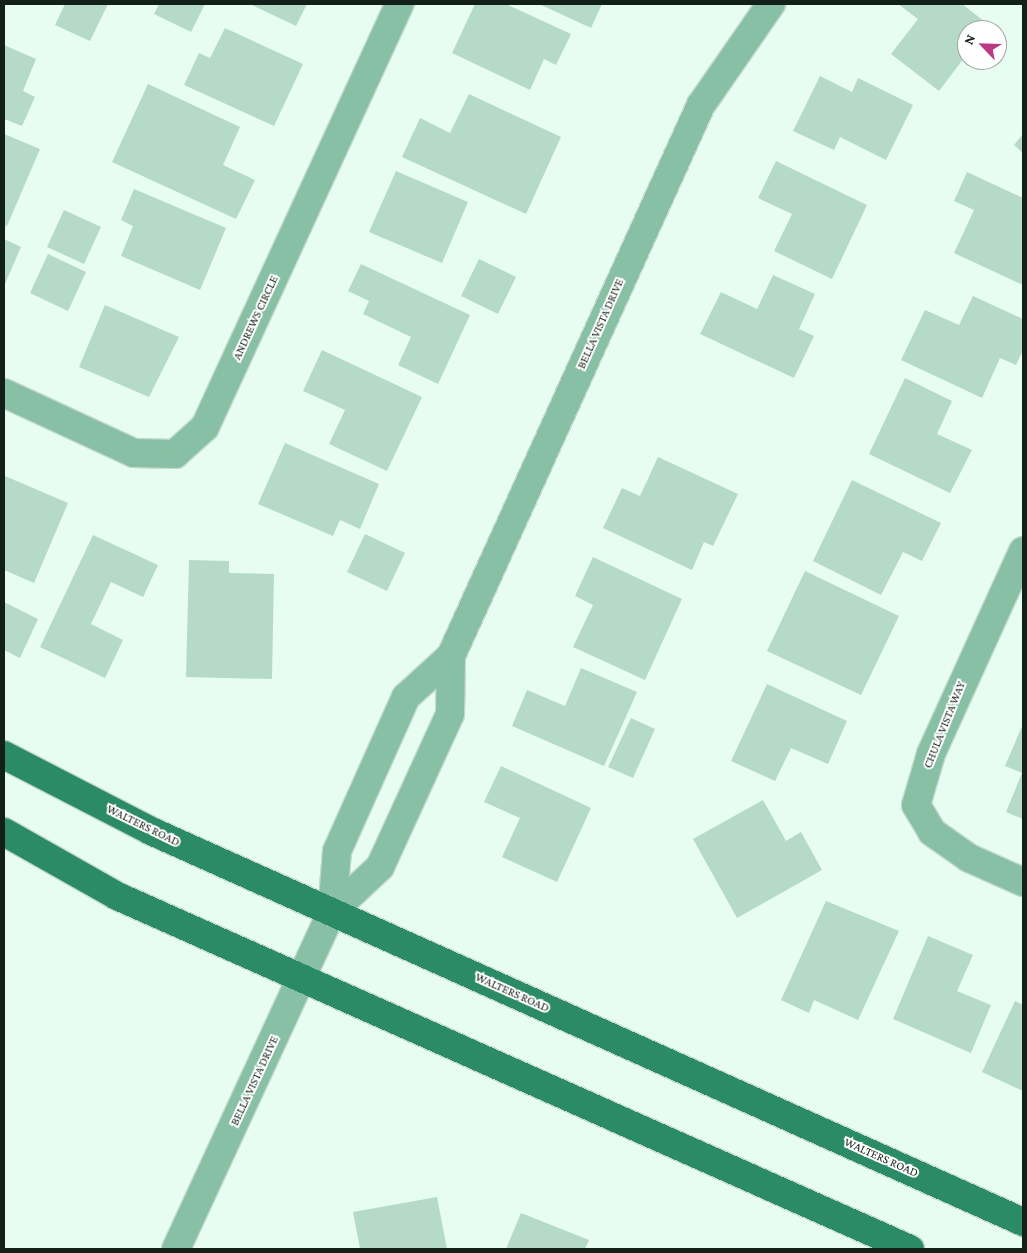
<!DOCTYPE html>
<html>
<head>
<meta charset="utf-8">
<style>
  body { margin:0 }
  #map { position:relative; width:1027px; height:1253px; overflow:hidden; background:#e7fdf2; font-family:"Crimson Pro",serif }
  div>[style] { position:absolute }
  .building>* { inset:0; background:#b5dac7 }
  .roads { filter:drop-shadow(1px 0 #c5dacf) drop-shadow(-1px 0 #c5dacf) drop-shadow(0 1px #c5dacf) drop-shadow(0 -1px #c5dacf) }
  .minor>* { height:28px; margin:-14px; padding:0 14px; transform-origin:14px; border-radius:14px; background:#88c0a5 }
  .primary>* { height:28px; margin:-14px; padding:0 14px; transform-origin:14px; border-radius:14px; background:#2b8b66 }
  span { translate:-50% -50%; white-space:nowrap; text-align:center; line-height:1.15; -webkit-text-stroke:4px #fff; paint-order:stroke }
  .street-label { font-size:12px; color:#122019 }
  .frame { position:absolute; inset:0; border:5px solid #122019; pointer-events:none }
  .north { position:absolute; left:957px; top:20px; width:50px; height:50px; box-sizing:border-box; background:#fff; border:1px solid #a0a6a3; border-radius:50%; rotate:294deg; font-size:14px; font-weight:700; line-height:20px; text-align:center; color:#122019 }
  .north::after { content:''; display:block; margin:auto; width:18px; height:22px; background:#b93985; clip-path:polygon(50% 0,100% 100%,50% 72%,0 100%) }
</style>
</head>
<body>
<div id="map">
  <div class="building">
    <div style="clip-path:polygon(65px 4px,108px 4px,90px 41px,55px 25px)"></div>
    <div style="clip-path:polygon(159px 4px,205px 4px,191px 32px,154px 14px)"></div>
    <div style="clip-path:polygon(250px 4px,307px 4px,296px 26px)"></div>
    <div style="clip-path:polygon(475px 4px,506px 4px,571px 34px,556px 65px,544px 59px,530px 90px,452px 53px)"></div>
    <div style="clip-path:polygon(539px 4px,602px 4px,591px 28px)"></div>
    <div style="clip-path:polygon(898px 4px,962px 4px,989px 25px,985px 30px,967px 30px,967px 54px,939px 91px,891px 54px,918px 19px)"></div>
    <div style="clip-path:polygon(225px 28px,303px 64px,274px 126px,184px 85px,199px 53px,210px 58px)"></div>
    <div style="clip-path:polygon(4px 45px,36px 59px,23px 91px,35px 97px,22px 126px,4px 119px)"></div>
    <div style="clip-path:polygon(820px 76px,852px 92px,858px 78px,913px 105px,886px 160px,840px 137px,834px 150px,793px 131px)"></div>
    <div style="clip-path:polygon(148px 84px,240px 127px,223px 165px,255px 180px,236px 219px,112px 162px)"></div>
    <div style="clip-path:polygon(469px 94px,561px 137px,526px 214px,402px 157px,420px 118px,450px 133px)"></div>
    <div style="clip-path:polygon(4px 134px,40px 149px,7px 226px,4px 225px)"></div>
    <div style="clip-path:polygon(1023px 134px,1023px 153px,1014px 145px)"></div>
    <div style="clip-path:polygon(776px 161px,867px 205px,832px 279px,774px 251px,792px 214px,758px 198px)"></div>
    <div style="clip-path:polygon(396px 171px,468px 202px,442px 263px,369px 232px)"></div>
    <div style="clip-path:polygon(967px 172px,1023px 198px,1023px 285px,954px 253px,974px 210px,954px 201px)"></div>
    <div style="clip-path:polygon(134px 189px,226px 228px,200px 290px,121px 256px,133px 226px,121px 220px)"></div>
    <div style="clip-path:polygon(64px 210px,101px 227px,84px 264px,47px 247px)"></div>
    <div style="clip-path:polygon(4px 239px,21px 247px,4px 286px)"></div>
    <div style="clip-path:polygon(48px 254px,86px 272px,68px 311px,30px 293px)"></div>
    <div style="clip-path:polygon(479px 259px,516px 277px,498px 314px,461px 296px)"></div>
    <div style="clip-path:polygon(361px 264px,470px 315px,438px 384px,398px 365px,411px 337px,363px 314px,369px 301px,348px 291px)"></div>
    <div style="clip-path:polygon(773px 275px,815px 294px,799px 329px,814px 336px,794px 378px,700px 334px,721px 292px,757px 309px)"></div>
    <div style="clip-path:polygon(973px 296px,1023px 319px,1023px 350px,1016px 365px,1000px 358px,982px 398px,901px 360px,925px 310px,959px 325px)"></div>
    <div style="clip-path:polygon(105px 305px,179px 337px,149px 397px,79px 367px)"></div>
    <div style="clip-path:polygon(322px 350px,422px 397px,387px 471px,329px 444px,345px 410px,303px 391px)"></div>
    <div style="clip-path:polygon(905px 378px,952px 401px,937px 434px,972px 450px,950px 493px,869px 454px)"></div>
    <div style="clip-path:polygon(285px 443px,379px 484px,360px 529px,340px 520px,333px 536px,258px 504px)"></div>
    <div style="clip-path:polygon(658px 457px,738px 494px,713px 546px,704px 542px,692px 570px,603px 528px,622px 488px,640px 496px)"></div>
    <div style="clip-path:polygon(5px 476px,68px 503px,34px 583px,4px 570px)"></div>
    <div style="clip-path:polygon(852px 480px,941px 523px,922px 561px,903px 552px,881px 595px,813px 561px)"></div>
    <div style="clip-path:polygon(365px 534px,405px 553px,387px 591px,347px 572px)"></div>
    <div style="clip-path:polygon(93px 535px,158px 565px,143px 597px,111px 582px,91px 624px,123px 640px,105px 678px,40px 647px)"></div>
    <div style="clip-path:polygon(593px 557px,682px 599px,645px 680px,573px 647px,593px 605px,575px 596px)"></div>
    <div style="clip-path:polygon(189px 560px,229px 561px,229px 573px,274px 574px,272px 679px,186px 677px)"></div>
    <div style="clip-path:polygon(805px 571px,899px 616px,861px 695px,767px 651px)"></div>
    <div style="clip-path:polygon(4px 602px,38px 619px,20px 658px,4px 650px)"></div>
    <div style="clip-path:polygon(581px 668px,637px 692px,604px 766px,512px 726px,527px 690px,565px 706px)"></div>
    <div style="clip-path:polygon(767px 684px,847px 721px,828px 764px,791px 748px,775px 781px,731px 761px)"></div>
    <div style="clip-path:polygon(631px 718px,655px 729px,633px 778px,608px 767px)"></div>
    <div style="clip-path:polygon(1023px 724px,1023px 819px,1006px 812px,1022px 773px,1005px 766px)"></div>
    <div style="clip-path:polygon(501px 766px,591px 808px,557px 882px,502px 857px,520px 818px,484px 802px)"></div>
    <div style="clip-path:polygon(763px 800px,786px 841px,801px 832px,822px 870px,737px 918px,693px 839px)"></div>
    <div style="clip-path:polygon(826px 901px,899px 931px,858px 1020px,814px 1000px,809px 1013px,781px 1000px)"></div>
    <div style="clip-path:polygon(928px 936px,973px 955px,957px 991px,991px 1005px,971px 1053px,893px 1019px)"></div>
    <div style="clip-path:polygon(1015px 1001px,1023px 1005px,1023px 1091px,982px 1072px)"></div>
    <div style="clip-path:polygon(437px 1197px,447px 1249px,360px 1249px,353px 1212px)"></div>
    <div style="clip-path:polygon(521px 1213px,589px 1240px,585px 1249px,506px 1249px)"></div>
  </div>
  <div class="roads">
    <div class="minor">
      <div style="left:4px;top:393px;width:143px;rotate:24.8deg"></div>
      <div style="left:134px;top:453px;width:41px;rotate:1.4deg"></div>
      <div style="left:175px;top:454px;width:40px;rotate:-42deg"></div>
      <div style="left:205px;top:427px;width:466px;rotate:-65.3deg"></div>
      <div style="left:1023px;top:551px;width:223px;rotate:114.4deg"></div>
      <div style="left:931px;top:754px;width:53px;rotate:106.4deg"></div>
      <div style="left:916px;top:805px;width:31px;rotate:59deg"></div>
      <div style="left:932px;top:832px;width:45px;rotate:35.1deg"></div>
      <div style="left:969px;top:858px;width:59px;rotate:24deg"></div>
      <div style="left:332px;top:912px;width:66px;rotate:-43.2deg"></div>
      <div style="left:380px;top:867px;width:168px;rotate:-65.4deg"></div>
      <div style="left:450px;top:714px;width:58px;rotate:-89deg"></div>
      <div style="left:176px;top:1249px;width:371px;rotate:-65.2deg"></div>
      <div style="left:332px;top:912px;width:61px;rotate:-85.3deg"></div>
      <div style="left:337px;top:851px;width:169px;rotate:-65.9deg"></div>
      <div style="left:406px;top:697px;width:61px;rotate:-42.3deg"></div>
      <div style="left:451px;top:656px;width:605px;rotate:-65.6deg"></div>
      <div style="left:701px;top:105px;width:123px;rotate:-55.3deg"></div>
    </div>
    <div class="primary">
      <div style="left:4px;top:755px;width:165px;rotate:27.3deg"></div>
      <div style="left:151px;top:831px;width:956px;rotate:24.15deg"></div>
      <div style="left:4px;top:832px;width:130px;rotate:29.5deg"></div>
      <div style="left:117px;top:896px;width:868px;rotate:24deg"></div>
    </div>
  </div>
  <div class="street-label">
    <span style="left:256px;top:318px;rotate:-65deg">ANDREWS CIRCLE</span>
    <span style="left:601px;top:324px;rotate:-66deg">BELLA VISTA DRIVE</span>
    <span style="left:945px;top:725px;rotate:-68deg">CHULA VISTA WAY</span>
    <span style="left:143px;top:826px;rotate:26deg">WALTERS ROAD</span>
    <span style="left:512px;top:993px;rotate:24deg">WALTERS ROAD</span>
    <span style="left:255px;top:1081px;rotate:-65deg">BELLA VISTA DRIVE</span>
    <span style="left:881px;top:1158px;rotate:24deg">WALTERS ROAD</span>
  </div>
  <div class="frame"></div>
  <div class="north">N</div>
</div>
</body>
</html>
